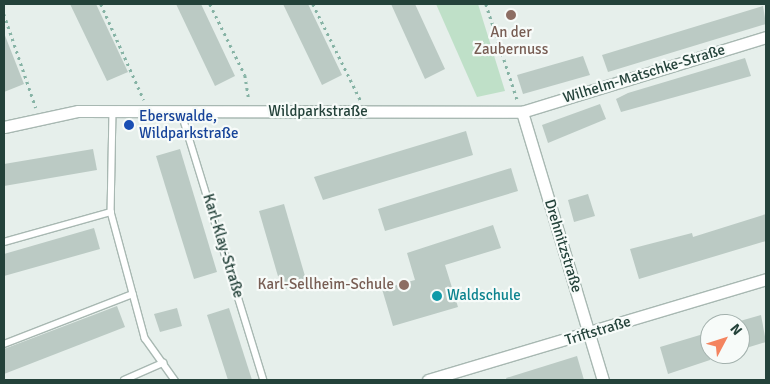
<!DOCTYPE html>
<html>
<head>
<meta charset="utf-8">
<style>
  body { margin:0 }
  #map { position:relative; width:770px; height:384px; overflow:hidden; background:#e6efeb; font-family:Signika,sans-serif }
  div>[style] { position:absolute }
  .green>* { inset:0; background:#bfe0c8 }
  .building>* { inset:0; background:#bbcac4 }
  .path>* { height:2.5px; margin-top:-1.25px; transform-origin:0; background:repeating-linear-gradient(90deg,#86b3a5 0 2.5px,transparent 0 6.5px) }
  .roads { filter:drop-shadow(1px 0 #a8b8b2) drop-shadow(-1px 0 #a8b8b2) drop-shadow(0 1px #a8b8b2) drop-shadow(0 -1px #a8b8b2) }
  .lane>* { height:5.5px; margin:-2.75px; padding:0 2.75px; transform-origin:2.75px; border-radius:2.75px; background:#fff }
  .street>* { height:11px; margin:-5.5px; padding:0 5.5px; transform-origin:5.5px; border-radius:5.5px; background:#fff }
  .dots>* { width:14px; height:14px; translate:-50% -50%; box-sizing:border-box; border:2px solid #f7fbf9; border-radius:50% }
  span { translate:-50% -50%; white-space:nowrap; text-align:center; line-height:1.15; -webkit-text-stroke:4.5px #f7fbf9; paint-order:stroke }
  .education-label { font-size:15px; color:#785e54 }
  .right { translate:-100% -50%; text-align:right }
  .street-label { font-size:15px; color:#24423a }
  .transit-label { font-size:15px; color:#164399 }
  .left { translate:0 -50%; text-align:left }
  .culture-label { font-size:15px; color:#0d838f }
  .frame { position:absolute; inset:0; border:5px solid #24423a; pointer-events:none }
  .north { position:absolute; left:700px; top:314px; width:50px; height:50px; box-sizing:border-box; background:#f7fbf9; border:1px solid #a3b1ad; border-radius:50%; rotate:50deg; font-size:14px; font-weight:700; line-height:20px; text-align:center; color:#24423a }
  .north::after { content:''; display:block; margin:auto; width:18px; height:22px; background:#f4845f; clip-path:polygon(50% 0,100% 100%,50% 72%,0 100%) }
</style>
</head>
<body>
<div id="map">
  <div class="green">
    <div style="clip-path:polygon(436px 4px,478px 4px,505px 91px,477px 97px)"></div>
  </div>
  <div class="building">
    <div style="clip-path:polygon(70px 4px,96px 4px,128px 72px,107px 81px)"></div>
    <div style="clip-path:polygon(176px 4px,201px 4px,235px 76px,215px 86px)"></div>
    <div style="clip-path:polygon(283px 4px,308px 4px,342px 75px,322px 85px)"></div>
    <div style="clip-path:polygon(391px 4px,415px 4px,445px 69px,425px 79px)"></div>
    <div style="clip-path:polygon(763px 6px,766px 24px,608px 72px,602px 55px)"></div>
    <div style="clip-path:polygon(4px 33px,24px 84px,4px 92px)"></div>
    <div style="clip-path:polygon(583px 56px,590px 75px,523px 94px,517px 75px)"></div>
    <div style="clip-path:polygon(745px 58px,751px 76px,621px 112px,616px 99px,628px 93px)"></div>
    <div style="clip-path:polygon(600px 104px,606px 119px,548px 143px,542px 125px)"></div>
    <div style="clip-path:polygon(466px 131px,473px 155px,323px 200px,314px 177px)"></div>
    <div style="clip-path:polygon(93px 149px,97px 170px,4px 186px,4px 164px)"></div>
    <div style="clip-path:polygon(180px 149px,217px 272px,194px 279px,156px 156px)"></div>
    <div style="clip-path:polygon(511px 168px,518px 191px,385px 231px,378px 209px)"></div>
    <div style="clip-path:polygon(588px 194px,595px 216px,574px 222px,568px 200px)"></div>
    <div style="clip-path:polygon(284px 204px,307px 283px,282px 290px,259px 211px)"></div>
    <div style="clip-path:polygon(766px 214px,766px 241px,639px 279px,630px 249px,692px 233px,693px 237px)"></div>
    <div style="clip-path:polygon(493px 225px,501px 248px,445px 265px,458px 307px,393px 326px,382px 289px,415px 280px,407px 253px)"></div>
    <div style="clip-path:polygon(94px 228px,100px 249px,4px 276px,4px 254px)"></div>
    <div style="clip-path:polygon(117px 306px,125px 327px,4px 374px,4px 349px)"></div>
    <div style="clip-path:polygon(177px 308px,182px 326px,160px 332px,154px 314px)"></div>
    <div style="clip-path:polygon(229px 308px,252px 380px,228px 380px,207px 315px)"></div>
    <div style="clip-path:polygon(761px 315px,766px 342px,743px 349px,740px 321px)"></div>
    <div style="clip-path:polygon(710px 332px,710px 360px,668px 374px,660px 347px)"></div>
    <div style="clip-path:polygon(577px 356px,584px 380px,507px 380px,506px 378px)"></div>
  </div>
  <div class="path">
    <div style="left:101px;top:4px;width:105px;rotate:65.9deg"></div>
    <div style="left:210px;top:4px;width:79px;rotate:63.8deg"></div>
    <div style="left:245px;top:75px;width:25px;rotate:81deg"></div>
    <div style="left:313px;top:4px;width:108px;rotate:63.7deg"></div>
    <div style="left:486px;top:4px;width:103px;rotate:71.9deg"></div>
    <div style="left:4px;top:14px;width:99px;rotate:71.2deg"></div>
  </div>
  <div class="roads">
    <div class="lane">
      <div style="left:113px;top:111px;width:101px;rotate:91.1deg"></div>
      <div style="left:111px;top:212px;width:131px;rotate:74.9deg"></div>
      <div style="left:145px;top:338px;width:52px;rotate:54.5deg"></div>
      <div style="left:181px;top:111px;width:282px;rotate:72.9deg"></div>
      <div style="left:4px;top:242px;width:111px;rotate:-15.7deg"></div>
      <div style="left:4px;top:344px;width:138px;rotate:-21.2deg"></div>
      <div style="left:124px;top:380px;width:43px;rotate:-23.6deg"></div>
    </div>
    <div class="street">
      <div style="left:522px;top:112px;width:280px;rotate:73.2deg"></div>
      <div style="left:4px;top:127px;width:76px;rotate:-12.2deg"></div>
      <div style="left:78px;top:111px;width:444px;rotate:0.1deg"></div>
      <div style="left:522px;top:112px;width:255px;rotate:-17.1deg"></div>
      <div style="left:428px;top:380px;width:353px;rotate:-16.6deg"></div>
    </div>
  </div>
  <div class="dots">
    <div style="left:511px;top:15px;background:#8d6e63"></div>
    <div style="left:129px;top:125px;background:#1a4fb4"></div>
    <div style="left:404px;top:285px;background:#8d6e63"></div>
    <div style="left:437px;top:296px;background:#0f9aa8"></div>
  </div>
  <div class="education-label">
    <span style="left:511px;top:41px">An der<br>Zaubernuss</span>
    <span class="right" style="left:394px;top:285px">Karl-Sellheim-Schule</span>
  </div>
  <div class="street-label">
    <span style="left:644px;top:74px;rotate:-17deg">Wilhelm-Matschke-Straße</span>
    <span style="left:318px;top:112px">Wildparkstraße</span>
    <span style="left:223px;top:246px;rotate:73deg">Karl-Klay-Straße</span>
    <span style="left:563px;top:246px;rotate:73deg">Drehnitzstraße</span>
    <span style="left:598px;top:331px;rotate:-17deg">Triftstraße</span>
  </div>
  <div class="transit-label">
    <span class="left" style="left:139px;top:125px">Eberswalde,<br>Wildparkstraße</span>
  </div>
  <div class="culture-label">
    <span class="left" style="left:447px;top:296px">Waldschule</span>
  </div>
  <div class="frame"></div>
  <div class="north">N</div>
</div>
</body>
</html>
